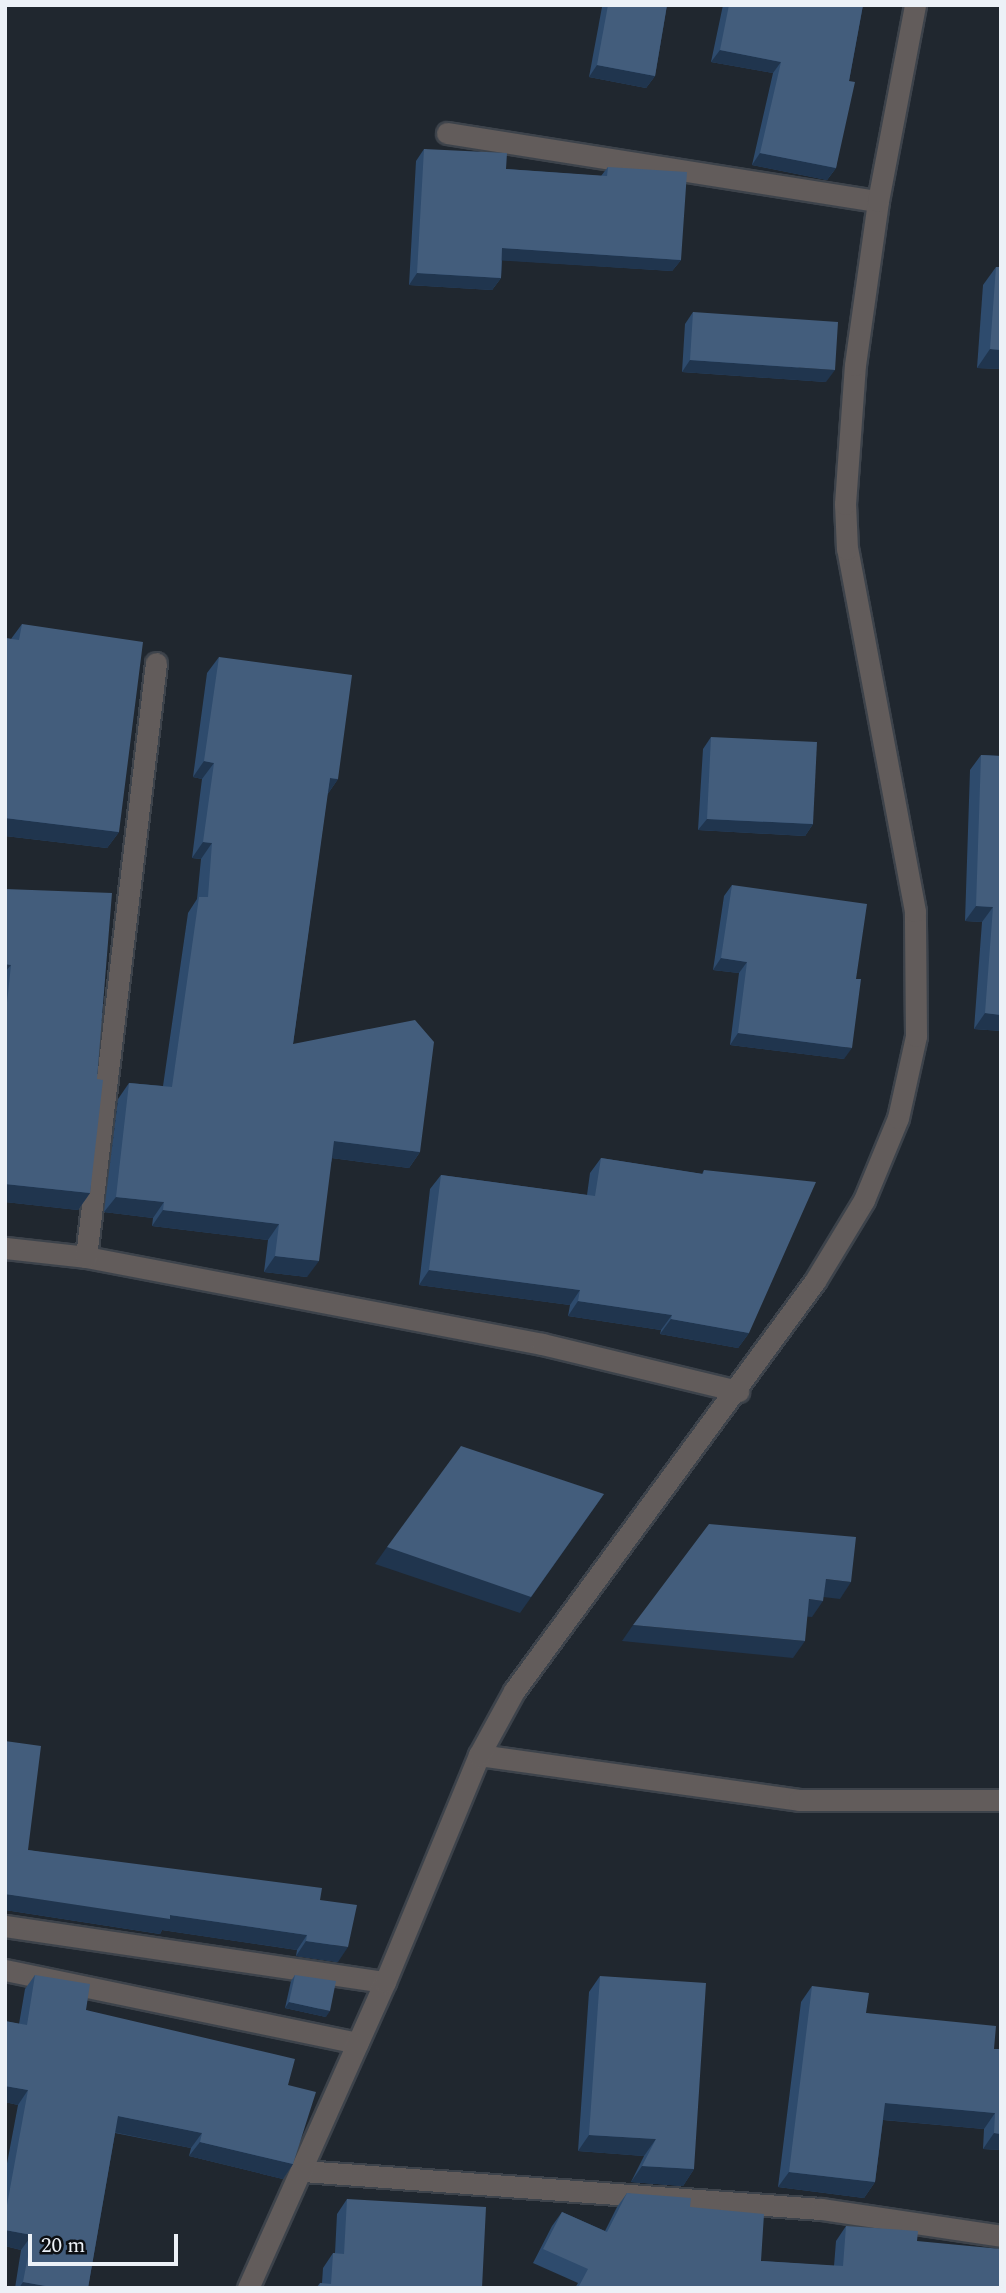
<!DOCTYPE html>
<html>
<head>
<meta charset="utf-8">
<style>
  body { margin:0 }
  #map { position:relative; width:1006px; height:2293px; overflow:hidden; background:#20272f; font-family:Spectral,serif }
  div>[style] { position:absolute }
  .roads { filter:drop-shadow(2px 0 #3d434b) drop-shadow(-2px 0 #3d434b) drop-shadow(0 2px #3d434b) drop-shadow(0 -2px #3d434b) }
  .minor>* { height:21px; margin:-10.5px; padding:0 10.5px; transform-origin:10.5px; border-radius:10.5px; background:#625c5b }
  .wall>* { inset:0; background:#2e4b6d }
  .shaded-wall>* { inset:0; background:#20354e }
  .building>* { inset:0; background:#435d7c }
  span { translate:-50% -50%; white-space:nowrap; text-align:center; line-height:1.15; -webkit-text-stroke:5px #0c0f13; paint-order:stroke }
  .frame { position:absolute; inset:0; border:7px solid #ecf1f7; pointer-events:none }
  .scale { position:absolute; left:28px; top:2234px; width:150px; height:32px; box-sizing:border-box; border:4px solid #ecf1f7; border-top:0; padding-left:9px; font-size:21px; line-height:24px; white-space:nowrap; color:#ecf1f7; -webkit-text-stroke:5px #0c0f13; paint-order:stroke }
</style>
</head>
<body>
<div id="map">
  <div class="roads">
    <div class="minor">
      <div style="left:447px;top:133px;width:436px;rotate:9deg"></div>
      <div style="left:5px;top:1248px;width:81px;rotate:6.3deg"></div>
      <div style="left:86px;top:1257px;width:464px;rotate:10.8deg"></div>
      <div style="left:542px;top:1344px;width:202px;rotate:13.5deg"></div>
      <div style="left:86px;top:1257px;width:598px;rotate:-83.28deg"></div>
      <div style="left:479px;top:1755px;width:323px;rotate:8deg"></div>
      <div style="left:799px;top:1800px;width:202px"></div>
      <div style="left:5px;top:1926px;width:384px;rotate:8.4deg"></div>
      <div style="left:5px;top:1970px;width:360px;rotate:11.7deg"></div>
      <div style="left:303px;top:2171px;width:519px;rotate:4.2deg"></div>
      <div style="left:821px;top:2209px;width:182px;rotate:8.5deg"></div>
      <div style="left:248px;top:2288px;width:335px;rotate:-65.9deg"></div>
      <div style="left:385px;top:1982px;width:246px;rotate:-67.5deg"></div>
      <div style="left:479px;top:1755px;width:73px;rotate:-61.3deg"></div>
      <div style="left:514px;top:1691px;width:509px;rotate:-53.72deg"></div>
      <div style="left:815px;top:1281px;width:95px;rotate:-58.8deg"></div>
      <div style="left:864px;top:1200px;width:89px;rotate:-67.5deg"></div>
      <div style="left:898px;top:1118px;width:84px;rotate:-77.6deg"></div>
      <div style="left:916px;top:1036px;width:125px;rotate:-90.5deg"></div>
      <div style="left:915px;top:911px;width:368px;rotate:-100.6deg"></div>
      <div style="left:847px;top:549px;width:45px;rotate:-92.5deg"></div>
      <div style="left:845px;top:504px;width:139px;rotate:-85.9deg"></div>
      <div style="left:855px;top:365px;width:166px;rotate:-82deg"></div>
      <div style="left:878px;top:201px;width:199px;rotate:-79.3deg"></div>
    </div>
  </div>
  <div class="wall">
    <div style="clip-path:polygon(603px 5px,667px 5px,655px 76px,646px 88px,589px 77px,602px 7px)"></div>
    <div style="clip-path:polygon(723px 5px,863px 5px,849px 81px,836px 168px,827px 180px,752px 165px,773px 73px,711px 62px)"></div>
    <div style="clip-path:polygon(424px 149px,506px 169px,601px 176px,608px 167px,681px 260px,672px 271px,502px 260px,501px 278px,492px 290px,409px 285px,416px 161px)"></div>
    <div style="clip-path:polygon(996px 267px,1001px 369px,977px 368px,983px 285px)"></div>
    <div style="clip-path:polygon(693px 312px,826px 382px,682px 372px,685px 324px)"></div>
    <div style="clip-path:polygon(22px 624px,119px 832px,107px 848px,5px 836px,5px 638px,11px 639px)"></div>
    <div style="clip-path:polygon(219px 657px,338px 779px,327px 795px,293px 1044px,420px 1152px,409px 1168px,332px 1158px,307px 1277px,264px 1272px,268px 1240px,152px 1226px,153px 1218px,104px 1212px,118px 1099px,129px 1083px,163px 1086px,188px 913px,197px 899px,201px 859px,192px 858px,202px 779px,193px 777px,207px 673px)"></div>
    <div style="clip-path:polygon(711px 737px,813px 824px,805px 836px,698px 830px,703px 749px)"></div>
    <div style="clip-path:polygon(981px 755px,1001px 756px,1001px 1031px,974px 1029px,982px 922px,965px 921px,970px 770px)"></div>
    <div style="clip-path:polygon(732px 885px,856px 979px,844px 1059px,730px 1045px,739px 973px,713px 970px,724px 896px)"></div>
    <div style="clip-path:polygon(5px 889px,97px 1079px,90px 1193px,78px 1210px,5px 1202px)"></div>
    <div style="clip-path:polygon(601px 1158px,702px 1174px,704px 1170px,749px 1333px,738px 1348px,660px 1334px,661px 1330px,568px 1316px,570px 1305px,419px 1285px,430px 1189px,441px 1175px,587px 1195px,590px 1173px)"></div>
    <div style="clip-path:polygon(5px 1741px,28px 1850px,320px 1900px,338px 1962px,296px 1956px,297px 1950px,162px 1930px,160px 1934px,5px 1910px)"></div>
    <div style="clip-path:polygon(35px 1975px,86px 2010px,288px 2085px,293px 2164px,283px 2179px,189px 2156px,191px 2148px,115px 2133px,88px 2288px,15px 2288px,21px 2250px,5px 2246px,5px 2174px,18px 2105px,5px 2102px,5px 2021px,19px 2024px,25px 1989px)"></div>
    <div style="clip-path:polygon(295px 1975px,326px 2017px,285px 2008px,291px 1981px)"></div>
    <div style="clip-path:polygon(600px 1976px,694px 2169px,683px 2186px,631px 2182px,644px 2156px,578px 2151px,589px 1992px)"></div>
    <div style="clip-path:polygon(812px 1986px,866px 2013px,994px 2049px,1001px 2049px,1001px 2150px,983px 2149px,984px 2129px,883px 2120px,875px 2182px,864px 2198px,778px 2187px,801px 2002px)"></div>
    <div style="clip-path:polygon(627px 2193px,690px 2207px,761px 2261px,834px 2266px,836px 2241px,846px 2226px,917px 2241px,1001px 2288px,575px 2288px,578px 2283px,533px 2263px,552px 2226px,562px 2212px,605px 2231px,617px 2207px)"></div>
    <div style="clip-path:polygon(347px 2199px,482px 2288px,316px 2288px,320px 2283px,322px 2283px,323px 2268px,333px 2253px,335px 2253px,337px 2214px)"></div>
  </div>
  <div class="shaded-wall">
    <div style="clip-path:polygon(720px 50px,781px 62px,773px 73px,711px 62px)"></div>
    <div style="clip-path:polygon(597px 65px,655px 76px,646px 88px,589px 77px)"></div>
    <div style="clip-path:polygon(760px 153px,836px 168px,827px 180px,752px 165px)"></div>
    <div style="clip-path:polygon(502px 248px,681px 260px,672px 271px,494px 260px)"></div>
    <div style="clip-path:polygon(417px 273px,501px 278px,492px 290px,409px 285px)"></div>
    <div style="clip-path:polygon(990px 349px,1001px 350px,1001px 369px,977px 368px)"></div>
    <div style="clip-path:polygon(690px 360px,835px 370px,826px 382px,682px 372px)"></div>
    <div style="clip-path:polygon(204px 761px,214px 763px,202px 779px,193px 777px)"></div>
    <div style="clip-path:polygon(330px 778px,338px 779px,327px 795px)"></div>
    <div style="clip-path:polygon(5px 818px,119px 832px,107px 848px,5px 836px)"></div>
    <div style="clip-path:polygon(707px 819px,813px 824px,805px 836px,698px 830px)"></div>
    <div style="clip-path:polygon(203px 842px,212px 843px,201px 859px,192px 858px)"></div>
    <div style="clip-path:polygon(976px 906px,993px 907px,982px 922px,965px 921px)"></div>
    <div style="clip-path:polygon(721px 958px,747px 962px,739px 973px,713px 970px)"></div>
    <div style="clip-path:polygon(5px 964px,11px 965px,5px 972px)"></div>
    <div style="clip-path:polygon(985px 1013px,1001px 1015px,1001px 1031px,974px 1029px)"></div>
    <div style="clip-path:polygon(738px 1033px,852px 1048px,844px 1059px,730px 1045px)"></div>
    <div style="clip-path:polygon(334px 1141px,420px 1152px,409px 1168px,323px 1157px)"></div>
    <div style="clip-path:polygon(5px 1184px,90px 1193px,78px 1210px,5px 1202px)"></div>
    <div style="clip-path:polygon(116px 1197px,164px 1202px,153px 1218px,104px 1212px)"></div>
    <div style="clip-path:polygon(163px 1210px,279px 1224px,268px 1240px,152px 1226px)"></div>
    <div style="clip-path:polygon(275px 1256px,319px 1261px,307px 1277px,264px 1272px)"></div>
    <div style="clip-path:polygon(429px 1270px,580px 1290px,570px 1305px,419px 1285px)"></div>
    <div style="clip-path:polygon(578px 1301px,672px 1315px,661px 1330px,568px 1316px)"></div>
    <div style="clip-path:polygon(671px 1319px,749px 1333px,738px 1348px,660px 1334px)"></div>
    <div style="clip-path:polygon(604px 1494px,520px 1613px,375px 1564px,387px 1547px)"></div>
    <div style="clip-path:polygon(826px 1579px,851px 1582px,840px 1599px,815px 1596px)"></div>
    <div style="clip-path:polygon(809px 1599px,823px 1601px,812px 1617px,797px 1616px)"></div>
    <div style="clip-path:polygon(633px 1625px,805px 1641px,793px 1658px,622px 1641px)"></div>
    <div style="clip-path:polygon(5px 1894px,170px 1915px,307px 1935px,297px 1950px,162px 1930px,160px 1934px,5px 1910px)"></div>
    <div style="clip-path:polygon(306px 1941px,348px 1947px,338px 1962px,296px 1956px)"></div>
    <div style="clip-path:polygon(289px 2002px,330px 2011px,326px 2017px,285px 2008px)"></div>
    <div style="clip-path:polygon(5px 2086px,28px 2090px,18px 2105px,5px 2102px)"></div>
    <div style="clip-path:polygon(885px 2103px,995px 2113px,984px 2129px,874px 2119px)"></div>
    <div style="clip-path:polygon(118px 2116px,202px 2133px,191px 2148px,108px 2131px)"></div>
    <div style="clip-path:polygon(994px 2133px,1001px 2134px,1001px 2150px,983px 2149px)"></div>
    <div style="clip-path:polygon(589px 2135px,656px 2139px,644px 2156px,578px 2151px)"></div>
    <div style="clip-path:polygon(200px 2142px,293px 2164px,283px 2179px,189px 2156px)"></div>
    <div style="clip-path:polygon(642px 2166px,694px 2169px,683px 2186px,631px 2182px)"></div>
    <div style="clip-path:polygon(789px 2172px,875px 2182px,864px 2198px,778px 2187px)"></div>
    <div style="clip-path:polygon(5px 2230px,32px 2235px,21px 2250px,5px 2246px)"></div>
    <div style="clip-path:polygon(23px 2282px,57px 2288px,19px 2288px)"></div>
  </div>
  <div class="building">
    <div style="clip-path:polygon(608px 5px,667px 5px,655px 76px,597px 65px)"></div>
    <div style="clip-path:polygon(729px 5px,863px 5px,849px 81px,855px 82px,836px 168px,760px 153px,781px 62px,720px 50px)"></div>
    <div style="clip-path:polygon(424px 149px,507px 153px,506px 169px,607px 176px,608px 167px,687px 172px,681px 260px,502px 248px,501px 278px,417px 273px)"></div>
    <div style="clip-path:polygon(996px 267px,1001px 267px,1001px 350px,990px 349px)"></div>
    <div style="clip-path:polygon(693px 312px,838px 322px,835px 370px,690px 360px)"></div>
    <div style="clip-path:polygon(22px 624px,143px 642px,119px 832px,5px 818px,5px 638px,19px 640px)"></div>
    <div style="clip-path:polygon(219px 657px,352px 675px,338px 779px,330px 778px,293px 1044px,415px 1020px,434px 1042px,420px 1152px,334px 1141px,319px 1261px,275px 1256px,279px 1224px,163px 1210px,164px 1202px,116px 1197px,129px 1083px,172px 1087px,199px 897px,208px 897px,212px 843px,203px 842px,214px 763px,204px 761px)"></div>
    <div style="clip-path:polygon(711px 737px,817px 742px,813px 824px,707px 819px)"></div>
    <div style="clip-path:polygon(981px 755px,1001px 756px,1001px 1015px,985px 1013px,993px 907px,976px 906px)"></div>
    <div style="clip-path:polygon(732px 885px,867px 904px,856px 979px,861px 979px,852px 1048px,738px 1033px,747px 962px,721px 958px)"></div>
    <div style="clip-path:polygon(5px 889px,112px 893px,97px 1079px,103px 1080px,90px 1193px,5px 1184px,5px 1021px,11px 965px,5px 964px)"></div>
    <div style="clip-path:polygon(601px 1158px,703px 1174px,704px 1170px,816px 1182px,749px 1333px,671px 1319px,672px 1315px,578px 1301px,580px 1290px,429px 1270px,441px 1175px,595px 1196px)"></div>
    <div style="clip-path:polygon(461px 1446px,604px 1494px,531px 1597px,387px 1547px)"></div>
    <div style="clip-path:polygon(709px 1524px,856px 1537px,851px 1582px,826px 1579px,823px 1601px,809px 1599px,805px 1641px,633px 1625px)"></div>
    <div style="clip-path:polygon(5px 1741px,41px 1746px,28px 1850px,322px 1888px,320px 1900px,357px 1905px,348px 1947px,306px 1941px,307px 1935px,170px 1915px,170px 1919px,5px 1894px)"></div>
    <div style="clip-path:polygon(35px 1975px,90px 1984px,86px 2010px,295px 2059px,288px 2085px,316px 2092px,293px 2164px,200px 2142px,202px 2133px,118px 2116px,88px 2288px,57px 2288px,23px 2282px,32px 2235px,5px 2230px,5px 2216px,28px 2090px,5px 2086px,5px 2021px,27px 2025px)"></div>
    <div style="clip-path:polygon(295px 1975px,336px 1981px,330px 2011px,289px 2002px)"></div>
    <div style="clip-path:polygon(600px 1976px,706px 1983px,694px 2169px,642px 2166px,656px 2139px,589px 2135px)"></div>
    <div style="clip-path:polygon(812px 1986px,869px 1993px,866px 2013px,996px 2026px,994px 2049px,1001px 2049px,1001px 2134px,994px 2133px,995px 2113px,885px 2103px,875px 2182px,789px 2172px)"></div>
    <div style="clip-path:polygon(627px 2193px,691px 2198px,690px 2207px,764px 2214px,761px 2261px,843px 2266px,846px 2226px,918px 2231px,917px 2241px,1001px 2249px,1001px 2288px,578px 2288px,588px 2269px,543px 2249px,562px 2212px,607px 2232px)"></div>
    <div style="clip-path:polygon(347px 2199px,486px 2207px,482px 2288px,319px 2288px,320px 2283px,331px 2284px,333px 2253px,344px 2254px)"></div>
  </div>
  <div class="frame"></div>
  <div class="scale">20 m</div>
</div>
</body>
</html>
